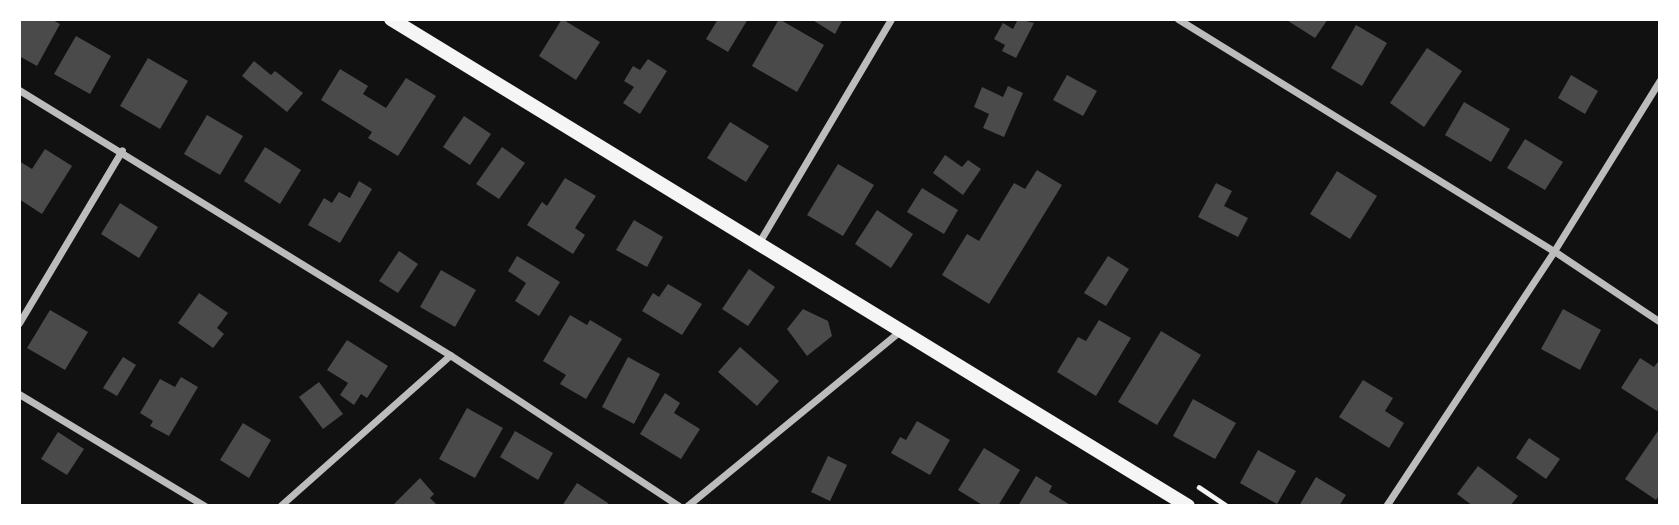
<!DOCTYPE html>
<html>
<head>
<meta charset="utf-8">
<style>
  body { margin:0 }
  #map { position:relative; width:1679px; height:525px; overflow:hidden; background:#111; font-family:Roboto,sans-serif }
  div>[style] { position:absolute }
  .building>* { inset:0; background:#4a4a4a }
  .path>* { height:4.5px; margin:-2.25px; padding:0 2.25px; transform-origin:2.25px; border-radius:2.25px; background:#f5f5f5 }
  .minor>* { height:7px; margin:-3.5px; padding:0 3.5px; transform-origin:3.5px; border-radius:3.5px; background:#bcbcbc }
  .secondary>* { height:14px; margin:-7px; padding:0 7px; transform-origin:7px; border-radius:7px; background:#f5f5f5 }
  span { translate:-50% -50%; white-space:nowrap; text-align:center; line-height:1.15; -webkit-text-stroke:5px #fff; paint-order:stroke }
  .frame { position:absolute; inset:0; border:21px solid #fff; pointer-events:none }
</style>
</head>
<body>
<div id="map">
  <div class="building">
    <div style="clip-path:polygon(19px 19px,51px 19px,60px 24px,37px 66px,19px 56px)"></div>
    <div style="clip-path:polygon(562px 19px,600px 42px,576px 80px,539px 56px)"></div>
    <div style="clip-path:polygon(718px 19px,748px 19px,728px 52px,706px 39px)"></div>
    <div style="clip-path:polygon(779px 19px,824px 45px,797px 92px,752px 66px)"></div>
    <div style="clip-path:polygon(811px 19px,843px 19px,835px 34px)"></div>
    <div style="clip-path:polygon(1018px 19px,1034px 23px,1016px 58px,1002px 51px,1005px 45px,994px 39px,1003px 23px,1013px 29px)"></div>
    <div style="clip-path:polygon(1285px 19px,1328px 19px,1315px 38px)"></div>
    <div style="clip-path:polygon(1356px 25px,1387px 43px,1362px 86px,1331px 68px)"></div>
    <div style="clip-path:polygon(76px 36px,111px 56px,90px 94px,54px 74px)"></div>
    <div style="clip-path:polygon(1427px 48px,1462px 71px,1424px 127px,1390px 103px)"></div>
    <div style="clip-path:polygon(148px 58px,188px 81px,160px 129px,120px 106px)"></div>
    <div style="clip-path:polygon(648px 59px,667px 71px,640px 114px,623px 103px,634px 87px,624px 81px,633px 66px,640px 70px)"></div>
    <div style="clip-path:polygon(254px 61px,271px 75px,275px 71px,303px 93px,287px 112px,242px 76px)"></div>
    <div style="clip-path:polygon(340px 69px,368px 86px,363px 94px,386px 108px,406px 78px,436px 96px,398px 156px,368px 138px,372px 132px,321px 100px)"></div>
    <div style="clip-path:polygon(1067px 75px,1097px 91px,1083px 116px,1053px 100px)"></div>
    <div style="clip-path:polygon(1571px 75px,1598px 91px,1585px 114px,1558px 98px)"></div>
    <div style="clip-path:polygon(1008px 86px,1023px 93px,1004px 137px,983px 128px,989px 114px,974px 107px,982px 87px,1003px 97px)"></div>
    <div style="clip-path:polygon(1464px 102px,1510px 129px,1491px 162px,1445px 135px)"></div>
    <div style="clip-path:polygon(207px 115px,243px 136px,220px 175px,184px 154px)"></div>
    <div style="clip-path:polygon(464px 116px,491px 134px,470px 165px,443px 147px)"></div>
    <div style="clip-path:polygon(730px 122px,769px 146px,746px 182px,707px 158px)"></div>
    <div style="clip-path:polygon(1525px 139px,1563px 162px,1545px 190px,1507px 168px)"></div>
    <div style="clip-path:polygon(265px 147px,301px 170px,280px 204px,244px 181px)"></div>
    <div style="clip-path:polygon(502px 147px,525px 163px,499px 199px,476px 184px)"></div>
    <div style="clip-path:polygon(45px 149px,72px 166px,42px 214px,19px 199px,19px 161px,32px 169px)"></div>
    <div style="clip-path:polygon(945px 155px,962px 167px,968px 160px,981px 169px,963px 195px,933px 173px)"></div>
    <div style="clip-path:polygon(838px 164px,874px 185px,843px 236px,807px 215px)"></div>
    <div style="clip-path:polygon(1037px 170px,1062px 185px,989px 304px,942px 275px,967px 234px,979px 241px,1014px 183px,1025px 189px)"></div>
    <div style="clip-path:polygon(1337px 171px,1377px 196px,1350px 239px,1310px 214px)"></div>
    <div style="clip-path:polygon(565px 178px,596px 196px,575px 228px,585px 235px,573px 254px,527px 225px,542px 202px,547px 206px)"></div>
    <div style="clip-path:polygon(359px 181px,372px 189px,340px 243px,308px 225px,324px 198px,332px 203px,339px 192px,350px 198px)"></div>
    <div style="clip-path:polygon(1216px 183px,1232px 191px,1224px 206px,1248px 218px,1238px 237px,1198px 217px)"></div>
    <div style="clip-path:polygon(922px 188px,958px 210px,944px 234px,907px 212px)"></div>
    <div style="clip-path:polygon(120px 203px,158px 227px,139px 258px,101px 234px)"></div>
    <div style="clip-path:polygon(877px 210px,913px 234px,891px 268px,855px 244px)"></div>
    <div style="clip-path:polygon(634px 220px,663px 237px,647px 267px,616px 250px)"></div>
    <div style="clip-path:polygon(399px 251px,418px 264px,398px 293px,379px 281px)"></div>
    <div style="clip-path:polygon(517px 256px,560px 282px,539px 316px,515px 301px,526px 283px,508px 271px)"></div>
    <div style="clip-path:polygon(1108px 256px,1129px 269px,1106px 306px,1084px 293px)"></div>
    <div style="clip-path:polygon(749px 269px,775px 287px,748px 326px,722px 309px)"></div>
    <div style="clip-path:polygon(441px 270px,476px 290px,455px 327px,420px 307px)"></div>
    <div style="clip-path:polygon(668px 284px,702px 304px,682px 335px,642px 311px,653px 293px,659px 297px)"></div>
    <div style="clip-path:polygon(199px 293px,228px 313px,217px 328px,224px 334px,213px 348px,178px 323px)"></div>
    <div style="clip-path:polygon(803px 309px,828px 321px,832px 336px,807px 356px,787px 329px)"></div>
    <div style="clip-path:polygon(1563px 309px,1601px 330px,1580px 370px,1541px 349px)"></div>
    <div style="clip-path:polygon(50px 310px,88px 332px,65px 370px,27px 348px)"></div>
    <div style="clip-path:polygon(570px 315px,587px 325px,590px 320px,622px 339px,586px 399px,560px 384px,566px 375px,543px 361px)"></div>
    <div style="clip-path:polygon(1099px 320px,1131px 338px,1096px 396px,1057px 372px,1078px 337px,1086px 341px)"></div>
    <div style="clip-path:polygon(1161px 331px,1201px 355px,1157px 425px,1118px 402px)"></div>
    <div style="clip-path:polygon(347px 340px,388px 366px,367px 398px,361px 394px,354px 405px,340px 395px,348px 383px,327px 370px)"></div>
    <div style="clip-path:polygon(740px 347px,779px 381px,757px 406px,718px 372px)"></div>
    <div style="clip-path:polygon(123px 357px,136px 365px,117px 396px,103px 388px)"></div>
    <div style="clip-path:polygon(628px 357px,660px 374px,634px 424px,602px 407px)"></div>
    <div style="clip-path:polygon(1640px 358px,1654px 367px,1660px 359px,1660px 406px,1657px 411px,1621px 388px)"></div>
    <div style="clip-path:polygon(181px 377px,198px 387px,169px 436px,150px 426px,153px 421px,140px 413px,160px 379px,175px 387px)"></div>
    <div style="clip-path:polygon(1363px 380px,1393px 398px,1385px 411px,1404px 423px,1389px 448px,1339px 417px)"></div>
    <div style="clip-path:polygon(319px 382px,343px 414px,323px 429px,299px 397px)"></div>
    <div style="clip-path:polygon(665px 393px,680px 403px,674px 413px,700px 429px,681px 459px,640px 434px)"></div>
    <div style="clip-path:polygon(1193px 399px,1236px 423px,1215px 459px,1173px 436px)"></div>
    <div style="clip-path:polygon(467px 408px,503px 428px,475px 478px,439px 459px)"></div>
    <div style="clip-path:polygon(917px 421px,950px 440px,930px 475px,891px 453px,900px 437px,906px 440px)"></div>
    <div style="clip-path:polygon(243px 423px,271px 440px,249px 478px,220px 460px)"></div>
    <div style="clip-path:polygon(1660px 428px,1660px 494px,1656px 500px,1625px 479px)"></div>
    <div style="clip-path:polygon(515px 431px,553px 453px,538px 480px,500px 457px)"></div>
    <div style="clip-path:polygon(58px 432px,84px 449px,67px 475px,41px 459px)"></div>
    <div style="clip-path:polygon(1529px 438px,1560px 459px,1546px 479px,1516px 458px)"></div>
    <div style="clip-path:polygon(984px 448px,1020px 470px,998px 506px,984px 506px,958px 490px)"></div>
    <div style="clip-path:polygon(1258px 450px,1296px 471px,1277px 504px,1240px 483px)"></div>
    <div style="clip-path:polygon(828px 456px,847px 465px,830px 501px,811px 492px)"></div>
    <div style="clip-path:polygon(1478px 466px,1518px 496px,1510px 506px,1473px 506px,1457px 494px)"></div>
    <div style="clip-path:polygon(1036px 476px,1052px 486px,1049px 492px,1072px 506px,1018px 506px)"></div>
    <div style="clip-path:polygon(1316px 477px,1346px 495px,1339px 506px,1299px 506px)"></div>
    <div style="clip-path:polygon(420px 478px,434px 494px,430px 498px,436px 504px,392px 506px)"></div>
    <div style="clip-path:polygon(577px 483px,608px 503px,607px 506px,562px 506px)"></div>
  </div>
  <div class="path">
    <div style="left:1199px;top:487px;width:34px;rotate:34deg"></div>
  </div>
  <div class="minor">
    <div style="left:1178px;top:19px;width:442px;rotate:31.7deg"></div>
    <div style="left:1554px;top:251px;width:128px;rotate:33.8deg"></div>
    <div style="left:19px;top:90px;width:506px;rotate:31.59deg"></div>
    <div style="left:450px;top:355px;width:274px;rotate:33.4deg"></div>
    <div style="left:758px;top:244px;width:261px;rotate:-59.4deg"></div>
    <div style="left:19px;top:323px;width:201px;rotate:-59.2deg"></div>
    <div style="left:19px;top:394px;width:217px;rotate:31.1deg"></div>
    <div style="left:280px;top:506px;width:227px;rotate:-41.6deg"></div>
    <div style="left:687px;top:506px;width:276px;rotate:-39.4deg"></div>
    <div style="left:1386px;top:506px;width:305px;rotate:-56.6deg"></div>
    <div style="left:1554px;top:251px;width:201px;rotate:-58.2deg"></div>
  </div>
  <div class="secondary">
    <div style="left:391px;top:19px;width:934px;rotate:31.43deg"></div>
  </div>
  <div class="frame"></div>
</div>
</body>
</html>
